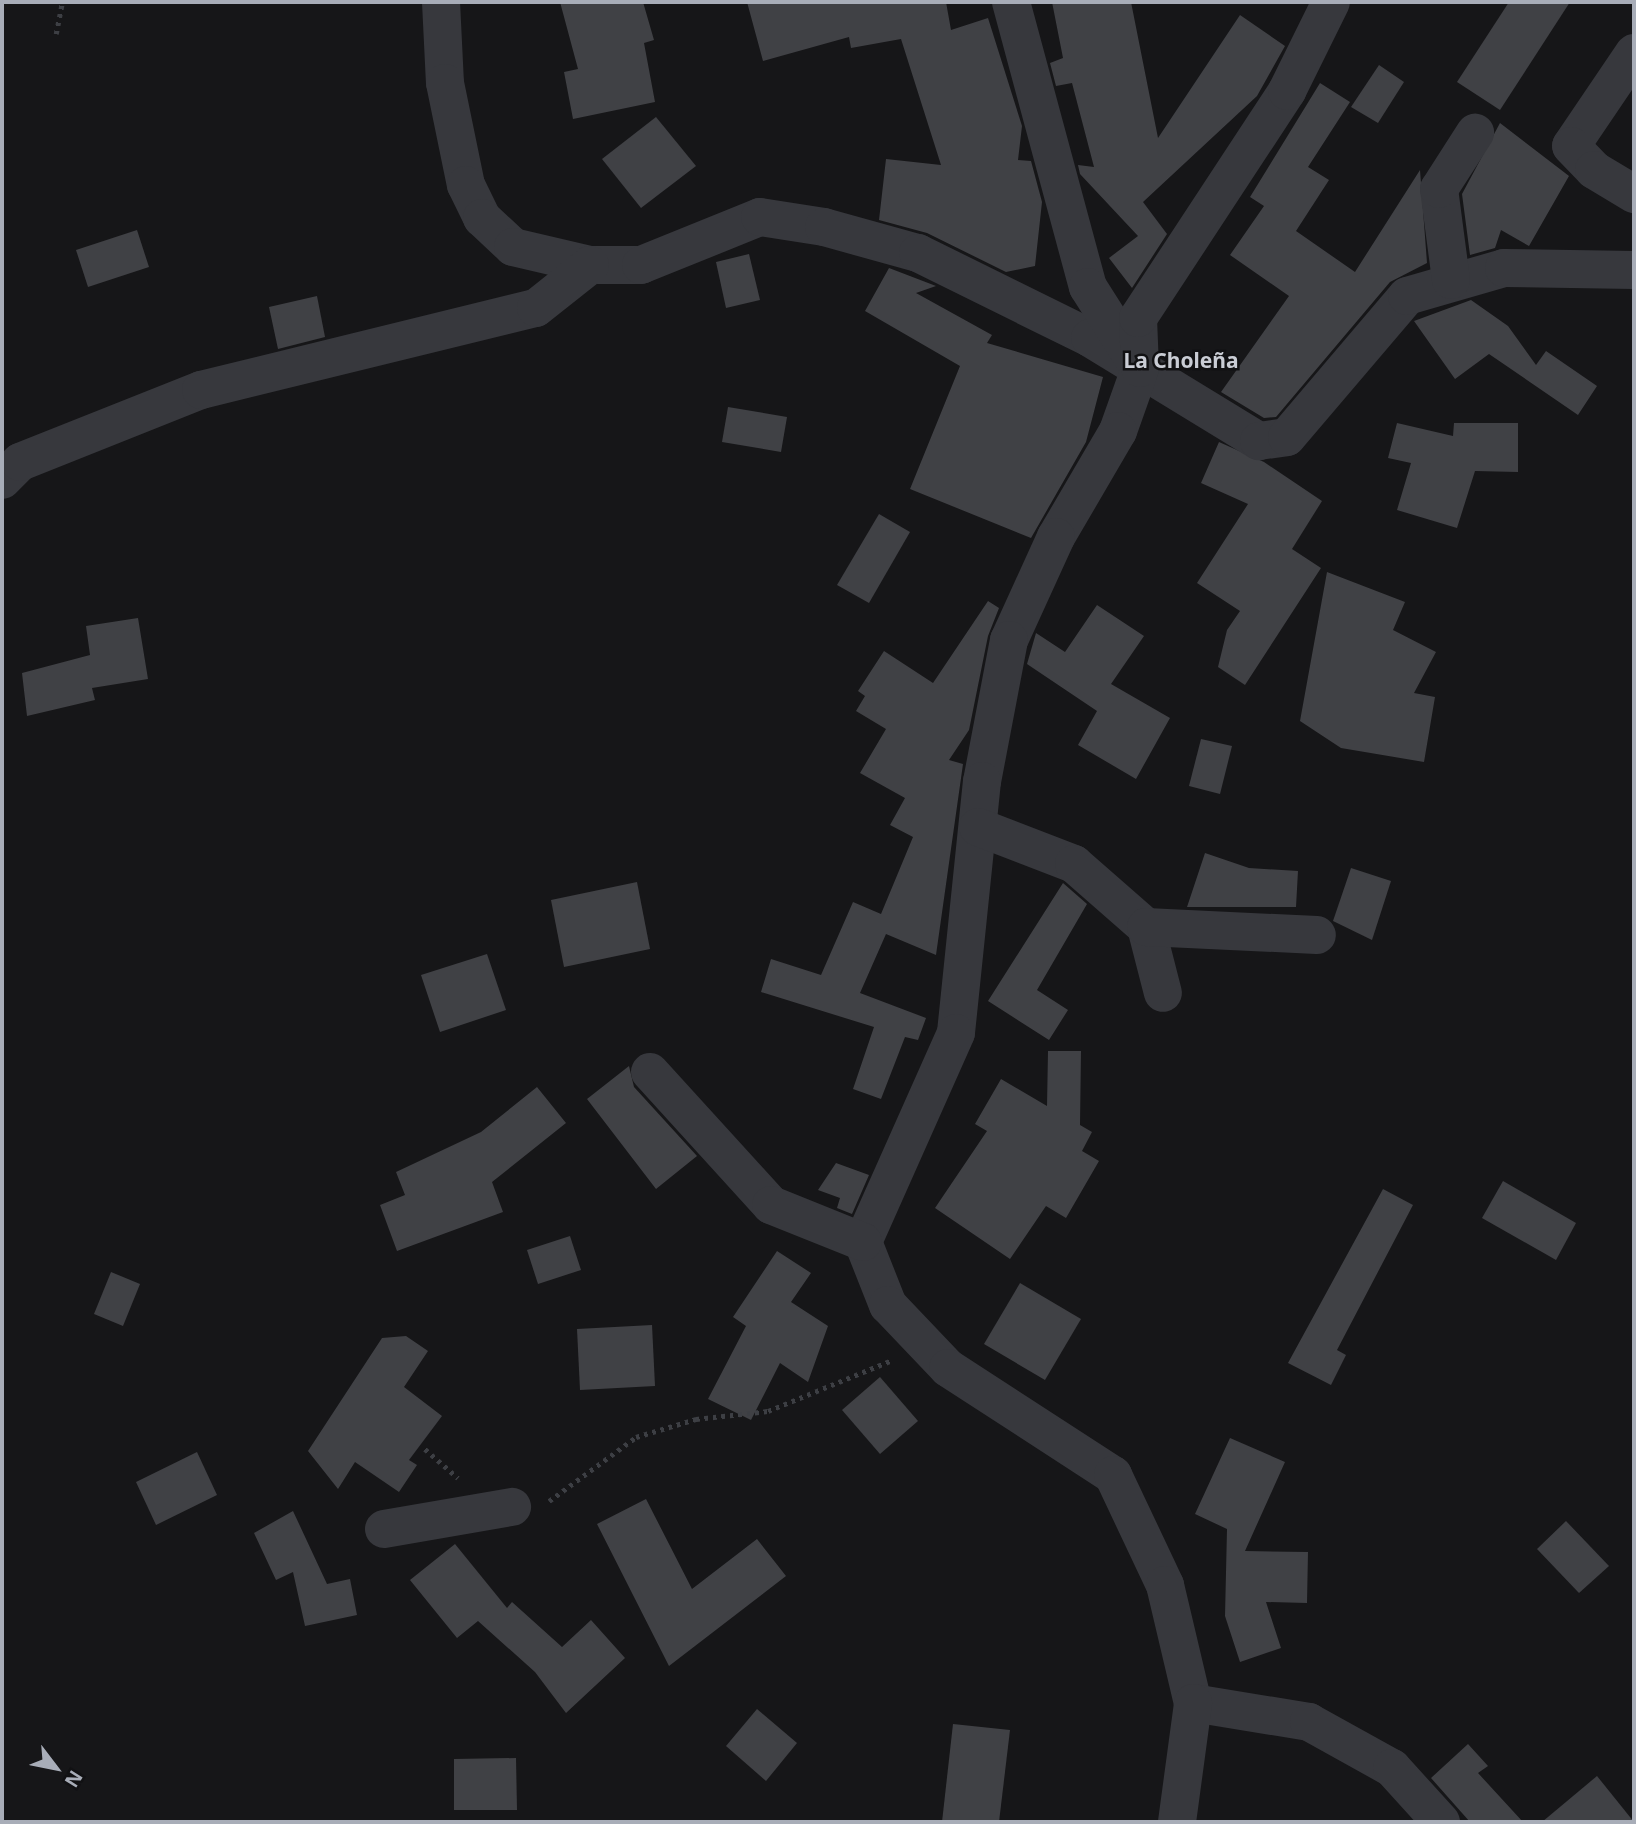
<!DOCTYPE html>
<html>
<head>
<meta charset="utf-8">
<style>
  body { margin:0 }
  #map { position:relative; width:1636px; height:1824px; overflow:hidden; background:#161618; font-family:"Noto Sans",sans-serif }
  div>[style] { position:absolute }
  .building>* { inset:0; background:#404145 }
  .path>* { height:4.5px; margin-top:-2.25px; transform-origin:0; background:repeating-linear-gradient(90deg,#3d3f44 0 3.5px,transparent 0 8.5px) }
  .minor>* { height:38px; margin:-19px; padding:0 19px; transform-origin:19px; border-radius:19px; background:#37383d }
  span { translate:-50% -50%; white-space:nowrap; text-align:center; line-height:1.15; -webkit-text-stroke:5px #111113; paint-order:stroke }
  .quarter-label { font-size:21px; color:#c9ccd4; font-weight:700 }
  .frame { position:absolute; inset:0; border:4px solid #a8adb8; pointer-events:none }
  .north { position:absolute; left:21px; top:1733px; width:70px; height:70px; -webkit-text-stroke:5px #111113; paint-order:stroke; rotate:122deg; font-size:19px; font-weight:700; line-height:28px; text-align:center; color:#a8adb8 }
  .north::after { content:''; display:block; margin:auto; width:24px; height:32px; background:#a8adb8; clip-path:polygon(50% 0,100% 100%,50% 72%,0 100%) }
</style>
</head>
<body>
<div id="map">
  <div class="building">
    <div style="clip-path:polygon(560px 2px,643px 2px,654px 40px,644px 43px,655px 102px,573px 119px,564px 72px,578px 69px)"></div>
    <div style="clip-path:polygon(747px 2px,946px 2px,951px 30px,988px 18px,1022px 126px,1018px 160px,1031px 161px,1042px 202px,1035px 266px,1006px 272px,927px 233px,879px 220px,886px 159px,941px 165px,901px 39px,851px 48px,849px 37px,763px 61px)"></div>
    <div style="clip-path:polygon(1052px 2px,1131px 2px,1158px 138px,1240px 15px,1285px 46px,1257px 96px,1143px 202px,1167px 234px,1132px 288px,1109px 258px,1138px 236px,1080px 174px,1078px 165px,1094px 167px,1072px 83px,1056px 86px,1050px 63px,1063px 58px)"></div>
    <div style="clip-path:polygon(1509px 2px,1570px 2px,1500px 110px,1457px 82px)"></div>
    <div style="clip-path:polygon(1379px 65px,1404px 82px,1378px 123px,1351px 107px)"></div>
    <div style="clip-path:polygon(1320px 83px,1350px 102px,1308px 167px,1329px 180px,1296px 231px,1355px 272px,1420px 170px,1427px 263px,1390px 282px,1276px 417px,1264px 418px,1221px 392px,1289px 296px,1230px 255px,1264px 206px,1250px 197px)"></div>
    <div style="clip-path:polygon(656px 117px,696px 166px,641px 208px,602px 159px)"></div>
    <div style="clip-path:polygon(1500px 123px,1569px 176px,1529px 246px,1501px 230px,1495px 248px,1470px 255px,1462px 194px)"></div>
    <div style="clip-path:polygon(137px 230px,149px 267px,88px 287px,76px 250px)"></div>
    <div style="clip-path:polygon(749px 254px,760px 300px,726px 308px,716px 262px)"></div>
    <div style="clip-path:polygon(889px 268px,936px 286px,916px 293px,992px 335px,987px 343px,1103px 377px,1086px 442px,1031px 538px,910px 489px,960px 366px,865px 311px)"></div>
    <div style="clip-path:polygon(317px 296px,325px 337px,278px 349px,269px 307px)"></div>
    <div style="clip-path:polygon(1471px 300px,1508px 326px,1536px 365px,1546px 351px,1597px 386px,1578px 415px,1489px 354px,1455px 379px,1414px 321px)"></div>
    <div style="clip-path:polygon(728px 407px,787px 417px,781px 452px,722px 442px)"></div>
    <div style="clip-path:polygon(1397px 423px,1453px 436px,1454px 423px,1518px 423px,1518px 472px,1475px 471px,1457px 528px,1397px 510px,1411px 463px,1388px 458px)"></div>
    <div style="clip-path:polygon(1219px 442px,1264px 462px,1322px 501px,1292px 549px,1321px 568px,1245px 685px,1218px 667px,1227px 630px,1240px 611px,1197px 583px,1248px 504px,1201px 483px)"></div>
    <div style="clip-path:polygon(879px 514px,910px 532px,869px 603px,837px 585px)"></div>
    <div style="clip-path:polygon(1327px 572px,1405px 602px,1393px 630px,1436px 652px,1414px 693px,1435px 697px,1424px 762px,1341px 748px,1300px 721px)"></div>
    <div style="clip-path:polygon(988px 601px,999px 608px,988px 636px,969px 730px,949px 760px,963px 764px,936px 955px,886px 934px,860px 993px,926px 1018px,918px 1040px,905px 1037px,881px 1099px,853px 1089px,874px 1027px,761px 992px,771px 959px,821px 975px,853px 902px,881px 914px,913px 837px,890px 825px,905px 798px,860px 773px,886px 729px,856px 711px,865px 696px,858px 691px,884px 651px,933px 683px)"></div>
    <div style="clip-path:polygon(1097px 605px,1144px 636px,1111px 684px,1170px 718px,1136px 779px,1078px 745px,1097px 711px,1027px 664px,1036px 633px,1065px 652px)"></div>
    <div style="clip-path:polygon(138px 618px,148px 679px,92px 688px,95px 700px,27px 716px,22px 673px,90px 655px,86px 626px)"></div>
    <div style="clip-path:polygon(1201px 739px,1232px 746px,1220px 794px,1189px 786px)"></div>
    <div style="clip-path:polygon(1205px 853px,1249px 868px,1298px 871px,1296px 907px,1187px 907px)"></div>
    <div style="clip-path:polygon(1351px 868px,1391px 881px,1372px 940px,1333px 921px)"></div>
    <div style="clip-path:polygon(637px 882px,650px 949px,564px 967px,551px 900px)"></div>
    <div style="clip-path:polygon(1063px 883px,1087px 904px,1037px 990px,1068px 1010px,1049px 1040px,988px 1001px)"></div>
    <div style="clip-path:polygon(487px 954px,506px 1010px,440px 1032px,421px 975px)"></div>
    <div style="clip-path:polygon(1048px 1051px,1081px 1051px,1080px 1125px,1092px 1132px,1082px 1151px,1099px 1161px,1066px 1218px,1046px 1206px,1010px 1259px,935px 1208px,987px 1131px,975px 1124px,1001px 1079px,1047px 1106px)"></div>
    <div style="clip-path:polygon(629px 1066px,634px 1087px,697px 1156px,656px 1189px,587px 1099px)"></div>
    <div style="clip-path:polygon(537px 1087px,566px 1123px,492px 1182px,503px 1212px,397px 1251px,380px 1205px,405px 1195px,396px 1172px,481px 1132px)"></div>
    <div style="clip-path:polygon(836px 1163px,869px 1175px,852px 1214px,837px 1208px,840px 1198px,818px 1190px)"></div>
    <div style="clip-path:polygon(1503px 1181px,1576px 1223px,1556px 1260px,1482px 1218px)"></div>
    <div style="clip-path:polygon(1383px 1189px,1413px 1205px,1337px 1350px,1346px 1355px,1331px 1385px,1288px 1363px)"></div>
    <div style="clip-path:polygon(570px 1236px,581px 1270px,538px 1284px,527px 1250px)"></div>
    <div style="clip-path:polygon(777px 1251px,811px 1273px,791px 1302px,828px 1326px,808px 1382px,780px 1363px,751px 1420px,708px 1399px,746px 1326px,733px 1317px)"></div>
    <div style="clip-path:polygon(111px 1272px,140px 1284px,123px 1326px,94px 1314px)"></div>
    <div style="clip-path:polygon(1020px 1283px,1081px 1319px,1045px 1380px,984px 1344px)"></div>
    <div style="clip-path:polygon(652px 1325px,655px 1386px,580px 1390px,577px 1329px)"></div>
    <div style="clip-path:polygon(406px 1336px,428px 1351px,404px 1387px,442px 1416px,409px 1460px,417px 1465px,399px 1492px,355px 1462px,338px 1489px,308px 1451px,382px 1338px)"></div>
    <div style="clip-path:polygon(880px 1377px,918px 1421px,880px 1454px,842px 1410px)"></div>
    <div style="clip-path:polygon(1230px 1438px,1285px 1462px,1245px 1551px,1308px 1552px,1307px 1603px,1266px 1602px,1281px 1648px,1240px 1662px,1225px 1616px,1227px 1529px,1195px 1514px)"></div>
    <div style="clip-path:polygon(197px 1452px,217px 1495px,156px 1525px,136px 1482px)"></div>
    <div style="clip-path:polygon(646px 1499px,692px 1589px,757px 1539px,786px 1576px,669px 1666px,597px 1524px)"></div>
    <div style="clip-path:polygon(293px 1511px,327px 1584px,350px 1579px,357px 1615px,305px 1626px,293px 1572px,276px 1580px,254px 1533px)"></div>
    <div style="clip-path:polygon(1566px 1521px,1609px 1566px,1579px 1593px,1537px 1549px)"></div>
    <div style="clip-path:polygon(455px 1544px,507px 1608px,512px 1602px,562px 1647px,591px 1620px,625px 1658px,566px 1713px,535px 1672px,478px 1621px,457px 1638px,410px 1580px)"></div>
    <div style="clip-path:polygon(757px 1709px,797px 1743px,766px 1781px,726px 1746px)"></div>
    <div style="clip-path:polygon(953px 1724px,1010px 1730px,999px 1822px,942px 1822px)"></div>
    <div style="clip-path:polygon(1468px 1744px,1488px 1766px,1478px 1773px,1523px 1822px,1470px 1822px,1431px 1778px)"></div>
    <div style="clip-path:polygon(516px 1758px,517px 1810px,454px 1810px,454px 1759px)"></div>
    <div style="clip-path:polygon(1597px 1776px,1634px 1822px,1542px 1822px)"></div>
  </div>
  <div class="path">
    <div style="left:56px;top:34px;width:33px;rotate:-79deg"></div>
    <div style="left:425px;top:1449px;width:44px;rotate:41.3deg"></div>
    <div style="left:549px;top:1501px;width:108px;rotate:-36.3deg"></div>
    <div style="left:636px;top:1437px;width:63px;rotate:-16.7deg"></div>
    <div style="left:696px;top:1419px;width:72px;rotate:-6.3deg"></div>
    <div style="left:768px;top:1411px;width:132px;rotate:-22.3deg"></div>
  </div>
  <div class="minor">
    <div style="left:441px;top:2px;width:81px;rotate:87.2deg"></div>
    <div style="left:445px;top:83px;width:104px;rotate:78.4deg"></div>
    <div style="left:466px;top:185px;width:37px;rotate:64deg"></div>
    <div style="left:482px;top:218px;width:42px;rotate:43.1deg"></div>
    <div style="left:513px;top:247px;width:79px;rotate:13.2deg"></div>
    <div style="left:590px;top:265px;width:51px"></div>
    <div style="left:641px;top:265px;width:128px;rotate:-22deg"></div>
    <div style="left:760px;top:217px;width:65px;rotate:8.9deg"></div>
    <div style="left:824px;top:227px;width:98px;rotate:15.5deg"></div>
    <div style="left:918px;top:253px;width:192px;rotate:26.3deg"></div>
    <div style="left:1090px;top:338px;width:198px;rotate:31.4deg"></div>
    <div style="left:1259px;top:441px;width:28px;rotate:-8deg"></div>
    <div style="left:1287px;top:437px;width:185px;rotate:-49.6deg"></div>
    <div style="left:1407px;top:296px;width:101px;rotate:-16.1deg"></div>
    <div style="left:1504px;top:268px;width:130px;rotate:0.9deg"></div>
    <div style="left:1011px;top:2px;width:295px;rotate:74.9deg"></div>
    <div style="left:1088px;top:287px;width:97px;rotate:57.6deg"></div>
    <div style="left:1140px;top:369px;width:66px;rotate:109.5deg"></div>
    <div style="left:1118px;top:431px;width:123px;rotate:120.3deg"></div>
    <div style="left:1056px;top:537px;width:113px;rotate:114.5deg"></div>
    <div style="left:1009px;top:640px;width:144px;rotate:100.8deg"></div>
    <div style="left:982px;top:781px;width:253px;rotate:95.9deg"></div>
    <div style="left:956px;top:1033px;width:229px;rotate:114deg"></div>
    <div style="left:863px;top:1242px;width:68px;rotate:68.4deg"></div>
    <div style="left:888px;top:1305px;width:87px;rotate:46.4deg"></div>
    <div style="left:948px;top:1368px;width:197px;rotate:33deg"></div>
    <div style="left:1113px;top:1475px;width:122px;rotate:64.7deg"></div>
    <div style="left:1165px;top:1585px;width:121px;rotate:76.7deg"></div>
    <div style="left:1193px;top:1703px;width:118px;rotate:9.3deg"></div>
    <div style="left:1309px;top:1722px;width:95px;rotate:29deg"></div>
    <div style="left:1392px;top:1768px;width:73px;rotate:47.8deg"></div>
    <div style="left:1634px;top:53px;width:112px;rotate:124.1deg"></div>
    <div style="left:1571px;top:146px;width:33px;rotate:46deg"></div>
    <div style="left:1594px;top:170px;width:47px;rotate:31deg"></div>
    <div style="left:1451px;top:280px;width:92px;rotate:-97.5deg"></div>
    <div style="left:1439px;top:189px;width:67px;rotate:-57.3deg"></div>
    <div style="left:1140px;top:368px;width:50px;rotate:-92.3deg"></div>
    <div style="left:1138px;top:318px;width:272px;rotate:-56.7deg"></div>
    <div style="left:1287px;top:91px;width:99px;rotate:-63.7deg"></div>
    <div style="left:2px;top:480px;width:25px;rotate:-45deg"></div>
    <div style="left:20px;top:462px;width:195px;rotate:-21.7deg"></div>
    <div style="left:201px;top:390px;width:345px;rotate:-13.8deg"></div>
    <div style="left:536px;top:308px;width:69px;rotate:-38.5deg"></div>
    <div style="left:978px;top:827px;width:103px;rotate:21.1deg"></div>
    <div style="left:1074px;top:864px;width:96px;rotate:41.2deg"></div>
    <div style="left:1146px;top:927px;width:68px;rotate:75.6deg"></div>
    <div style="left:1146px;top:927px;width:171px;rotate:2.7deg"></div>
    <div style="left:650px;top:1072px;width:180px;rotate:47.7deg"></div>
    <div style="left:771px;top:1205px;width:99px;rotate:21.9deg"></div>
    <div style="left:384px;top:1529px;width:130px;rotate:-9.8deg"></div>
    <div style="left:1177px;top:1822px;width:120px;rotate:-82.3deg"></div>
  </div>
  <div class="quarter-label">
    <span style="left:1181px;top:360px">La Choleña</span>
  </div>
  <div class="frame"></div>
  <div class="north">N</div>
</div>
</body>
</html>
